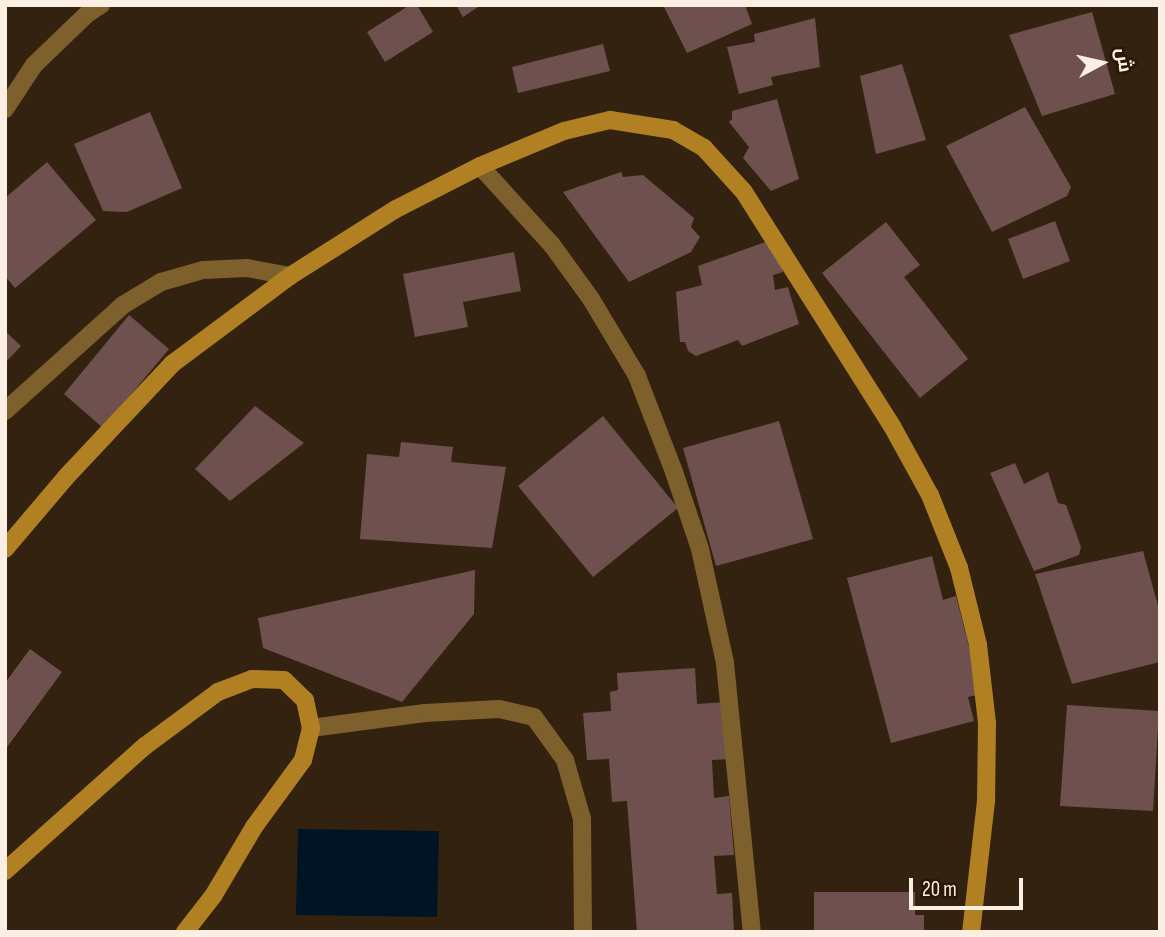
<!DOCTYPE html>
<html>
<head>
<meta charset="utf-8">
<style>
  body { margin:0 }
  #map { position:relative; width:1165px; height:937px; overflow:hidden; background:#332210; font-family:"Sofia Sans Condensed",Cairo,sans-serif }
  div>[style] { position:absolute }
  .water>* { inset:0; background:#001524 }
  .building>* { inset:0; background:#6e514e }
  .street>* { height:18px; margin:-9px; padding:0 9px; transform-origin:9px; border-radius:9px; background:#7e602c }
  .secondary>* { height:18px; margin:-9px; padding:0 9px; transform-origin:9px; border-radius:9px; background:#b08023 }
  span { translate:-50% -50%; white-space:nowrap; text-align:center; line-height:1.15; -webkit-text-stroke:5px #291807; paint-order:stroke }
  .frame { position:absolute; inset:0; border:7px solid #fbeee3; pointer-events:none }
  .north { position:absolute; left:1067px; top:28px; width:70px; height:70px; -webkit-text-stroke:5px #291807; paint-order:stroke; rotate:82deg; font-size:19px; font-weight:700; line-height:28px; text-align:center; color:#fbeee3 }
  .north::after { content:''; display:block; margin:auto; width:24px; height:32px; background:#fbeee3; clip-path:polygon(50% 0,100% 100%,50% 72%,0 100%) }
  .scale { position:absolute; left:909px; top:878px; width:114px; height:32px; box-sizing:border-box; border:4px solid #fbeee3; border-top:0; padding-left:9px; font-size:21px; line-height:24px; white-space:nowrap; color:#fbeee3; -webkit-text-stroke:5px #291807; paint-order:stroke }
</style>
</head>
<body>
<div id="map">
  <div class="water">
    <div style="clip-path:polygon(298px 829px,439px 831px,437px 917px,296px 915px)"></div>
  </div>
  <div class="building">
    <div style="clip-path:polygon(410px 5px,417px 5px,433px 32px,385px 62px,367px 32px)"></div>
    <div style="clip-path:polygon(456px 5px,481px 5px,463px 17px)"></div>
    <div style="clip-path:polygon(663px 5px,745px 5px,752px 24px,687px 53px)"></div>
    <div style="clip-path:polygon(1092px 12px,1115px 94px,1042px 116px,1009px 35px)"></div>
    <div style="clip-path:polygon(815px 18px,820px 67px,771px 77px,773px 85px,739px 94px,727px 47px,755px 42px,754px 34px)"></div>
    <div style="clip-path:polygon(603px 44px,610px 71px,518px 93px,512px 67px)"></div>
    <div style="clip-path:polygon(902px 64px,926px 140px,876px 154px,860px 76px)"></div>
    <div style="clip-path:polygon(777px 99px,799px 179px,771px 191px,743px 158px,749px 147px,729px 122px,732px 119px,732px 111px)"></div>
    <div style="clip-path:polygon(1025px 107px,1071px 187px,1067px 196px,992px 232px,946px 146px)"></div>
    <div style="clip-path:polygon(150px 112px,182px 188px,127px 212px,103px 211px,74px 144px)"></div>
    <div style="clip-path:polygon(47px 162px,96px 220px,15px 288px,5px 276px,5px 198px)"></div>
    <div style="clip-path:polygon(621px 172px,623px 177px,643px 175px,694px 218px,691px 227px,700px 237px,691px 252px,629px 282px,563px 192px)"></div>
    <div style="clip-path:polygon(1055px 221px,1070px 261px,1023px 279px,1008px 239px)"></div>
    <div style="clip-path:polygon(886px 222px,920px 265px,904px 277px,968px 359px,920px 398px,822px 273px)"></div>
    <div style="clip-path:polygon(774px 239px,783px 272px,773px 275px,775px 290px,788px 287px,799px 324px,742px 346px,738px 340px,696px 356px,688px 351px,685px 342px,680px 342px,676px 292px,702px 285px,698px 266px)"></div>
    <div style="clip-path:polygon(514px 252px,521px 291px,463px 302px,468px 327px,415px 337px,403px 274px)"></div>
    <div style="clip-path:polygon(129px 315px,169px 349px,103px 428px,64px 394px)"></div>
    <div style="clip-path:polygon(5px 331px,21px 346px,5px 363px)"></div>
    <div style="clip-path:polygon(255px 406px,304px 443px,230px 501px,195px 469px)"></div>
    <div style="clip-path:polygon(603px 416px,678px 508px,593px 577px,518px 486px)"></div>
    <div style="clip-path:polygon(779px 421px,813px 539px,716px 566px,683px 448px)"></div>
    <div style="clip-path:polygon(401px 442px,453px 447px,451px 462px,506px 467px,492px 548px,360px 539px,367px 454px,399px 457px)"></div>
    <div style="clip-path:polygon(1015px 463px,1024px 484px,1048px 472px,1058px 503px,1066px 505px,1081px 547px,1079px 555px,1034px 571px,990px 473px)"></div>
    <div style="clip-path:polygon(1143px 551px,1160px 613px,1160px 662px,1072px 684px,1035px 574px)"></div>
    <div style="clip-path:polygon(932px 556px,943px 600px,956px 596px,981px 694px,968px 697px,974px 721px,891px 743px,847px 578px)"></div>
    <div style="clip-path:polygon(475px 570px,474px 614px,402px 702px,263px 648px,258px 618px)"></div>
    <div style="clip-path:polygon(30px 649px,62px 672px,5px 750px,5px 683px)"></div>
    <div style="clip-path:polygon(695px 668px,697px 704px,726px 702px,731px 759px,712px 760px,714px 798px,729px 796px,734px 855px,714px 856px,717px 894px,732px 893px,734px 932px,637px 932px,627px 801px,612px 802px,609px 759px,587px 760px,583px 713px,611px 711px,610px 692px,618px 690px,617px 673px)"></div>
    <div style="clip-path:polygon(1067px 705px,1159px 711px,1153px 811px,1060px 806px)"></div>
    <div style="clip-path:polygon(814px 892px,915px 892px,915px 915px,924px 915px,924px 932px,814px 932px)"></div>
  </div>
  <div class="street">
    <div style="left:5px;top:109px;width:53px;rotate:-56.6deg"></div>
    <div style="left:34px;top:65px;width:74px;rotate:-43.9deg"></div>
    <div style="left:87px;top:14px;width:17px;rotate:-33deg"></div>
    <div style="left:480px;top:166px;width:107px;rotate:47.7deg"></div>
    <div style="left:552px;top:245px;width:67px;rotate:54.2deg"></div>
    <div style="left:591px;top:299px;width:90px;rotate:59.1deg"></div>
    <div style="left:637px;top:376px;width:103px;rotate:68.9deg"></div>
    <div style="left:674px;top:472px;width:81px;rotate:71.3deg"></div>
    <div style="left:700px;top:549px;width:117px;rotate:77.6deg"></div>
    <div style="left:725px;top:663px;width:270px;rotate:84.3deg"></div>
    <div style="left:5px;top:411px;width:159px;rotate:-41.9deg"></div>
    <div style="left:123px;top:305px;width:44px;rotate:-31.2deg"></div>
    <div style="left:161px;top:282px;width:44px;rotate:-15.9deg"></div>
    <div style="left:203px;top:270px;width:44px;rotate:-2.6deg"></div>
    <div style="left:247px;top:268px;width:44px;rotate:10.5deg"></div>
    <div style="left:311px;top:728px;width:115px;rotate:-7.5deg"></div>
    <div style="left:425px;top:713px;width:74px;rotate:-3.1deg"></div>
    <div style="left:499px;top:709px;width:36px;rotate:13deg"></div>
    <div style="left:534px;top:717px;width:53px;rotate:54.2deg"></div>
    <div style="left:565px;top:760px;width:61px;rotate:73.9deg"></div>
    <div style="left:582px;top:819px;width:113px;rotate:89.5deg"></div>
  </div>
  <div class="secondary">
    <div style="left:5px;top:549px;width:94px;rotate:-49.7deg"></div>
    <div style="left:66px;top:477px;width:155px;rotate:-46.8deg"></div>
    <div style="left:172px;top:364px;width:147px;rotate:-36.7deg"></div>
    <div style="left:290px;top:276px;width:125px;rotate:-32.3deg"></div>
    <div style="left:396px;top:209px;width:94px;rotate:-27.1deg"></div>
    <div style="left:480px;top:166px;width:91px;rotate:-22.6deg"></div>
    <div style="left:564px;top:131px;width:47px;rotate:-13.4deg"></div>
    <div style="left:610px;top:120px;width:64px;rotate:9deg"></div>
    <div style="left:673px;top:130px;width:36px;rotate:30deg"></div>
    <div style="left:704px;top:148px;width:59px;rotate:47.7deg"></div>
    <div style="left:744px;top:192px;width:277px;rotate:57.7deg"></div>
    <div style="left:892px;top:426px;width:79px;rotate:61.2deg"></div>
    <div style="left:930px;top:495px;width:79px;rotate:68.3deg"></div>
    <div style="left:959px;top:568px;width:79px;rotate:76.1deg"></div>
    <div style="left:978px;top:645px;width:79px;rotate:83.4deg"></div>
    <div style="left:987px;top:723px;width:78px;rotate:90.7deg"></div>
    <div style="left:986px;top:801px;width:132px;rotate:96.5deg"></div>
    <div style="left:5px;top:871px;width:188px;rotate:-41.8deg"></div>
    <div style="left:145px;top:746px;width:91px;rotate:-36.5deg"></div>
    <div style="left:218px;top:692px;width:36px;rotate:-21deg"></div>
    <div style="left:252px;top:679px;width:32px;rotate:2deg"></div>
    <div style="left:284px;top:680px;width:29px;rotate:44deg"></div>
    <div style="left:305px;top:700px;width:29px;rotate:78deg"></div>
    <div style="left:311px;top:728px;width:33px;rotate:104deg"></div>
    <div style="left:303px;top:760px;width:83px;rotate:126.2deg"></div>
    <div style="left:254px;top:827px;width:80px;rotate:120.7deg"></div>
    <div style="left:213px;top:896px;width:46px;rotate:127.9deg"></div>
  </div>
  <div class="frame"></div>
  <div class="north">ش</div>
  <div class="scale">20 m</div>
</div>
</body>
</html>
